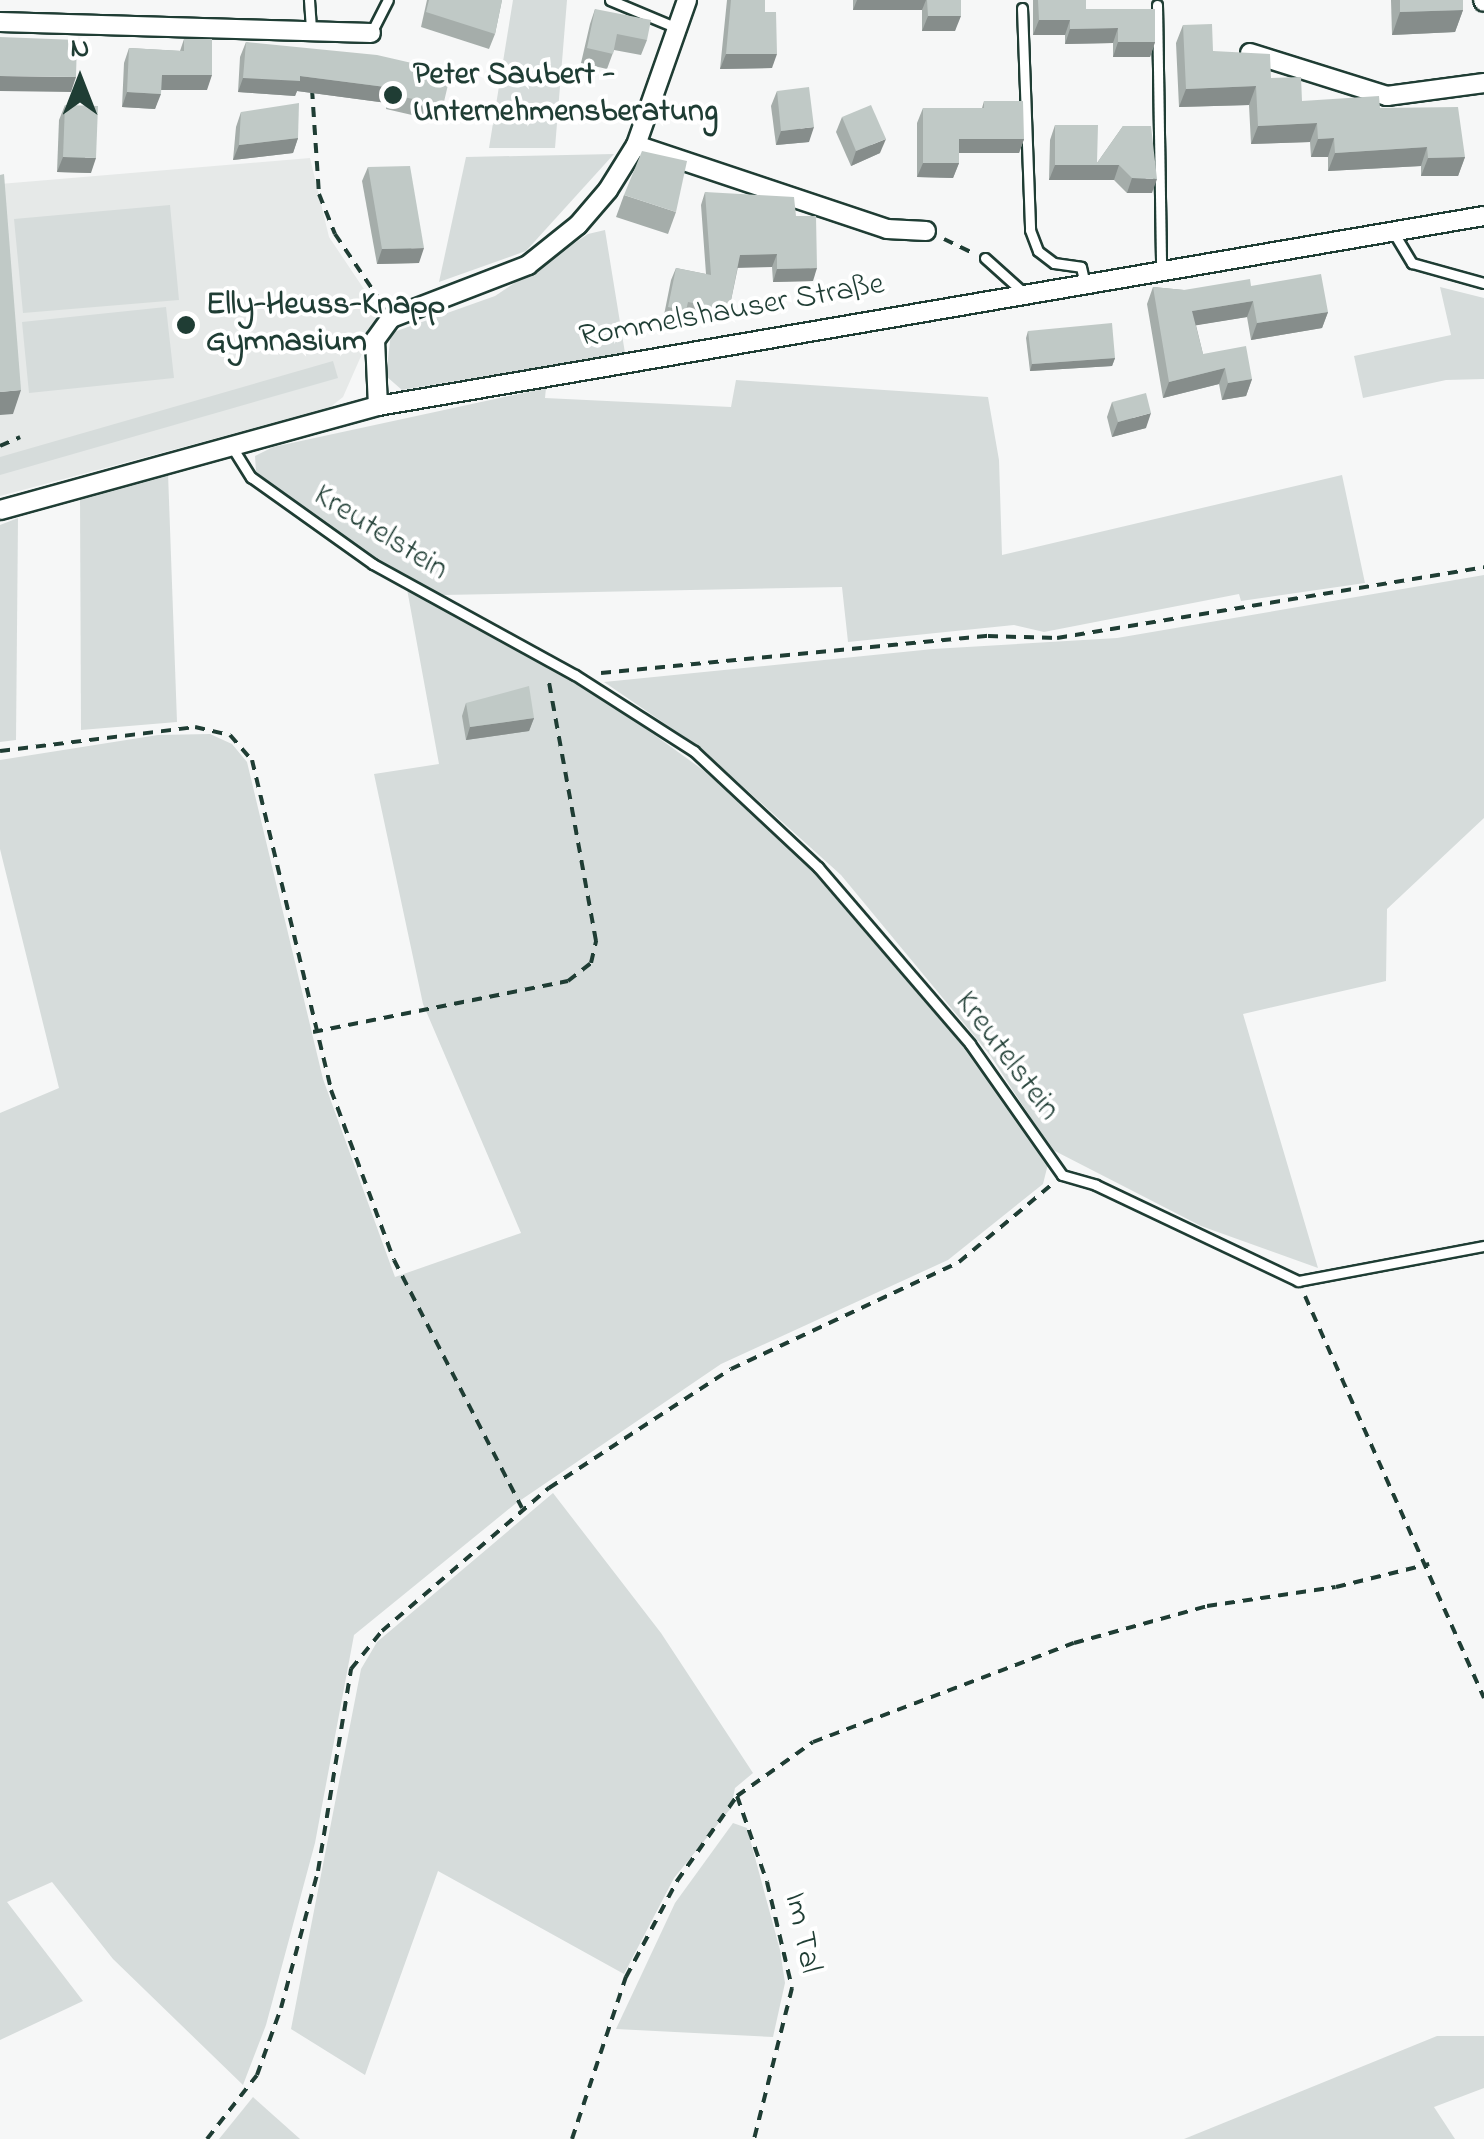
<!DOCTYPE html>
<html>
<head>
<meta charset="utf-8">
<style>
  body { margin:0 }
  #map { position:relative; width:1484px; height:2139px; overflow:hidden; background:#f6f7f7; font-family:"Indie Flower",sans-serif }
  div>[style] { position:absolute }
  .built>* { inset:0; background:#e6e9e8 }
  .green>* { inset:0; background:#d6dcdb }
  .path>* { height:4px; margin-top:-2px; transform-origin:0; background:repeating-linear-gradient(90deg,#1f3d34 0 10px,transparent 0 18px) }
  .roads { filter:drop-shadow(2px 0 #1f3d34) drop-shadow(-2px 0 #1f3d34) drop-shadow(0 2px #1f3d34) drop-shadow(0 -2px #1f3d34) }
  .service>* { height:9px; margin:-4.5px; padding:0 4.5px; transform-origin:4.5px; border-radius:4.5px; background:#fff }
  .minor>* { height:18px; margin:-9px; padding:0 9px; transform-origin:9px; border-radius:9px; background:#fff }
  .wall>* { inset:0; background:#a5adaa }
  .shaded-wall>* { inset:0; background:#868d8b }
  .building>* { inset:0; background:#c0c9c6 }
  .dots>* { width:28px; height:28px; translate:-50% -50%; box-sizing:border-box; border:5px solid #fff; border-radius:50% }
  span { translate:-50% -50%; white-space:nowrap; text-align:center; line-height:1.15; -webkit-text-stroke:8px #fff; paint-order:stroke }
  .poi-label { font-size:32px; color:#1f3d34; font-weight:700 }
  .left { translate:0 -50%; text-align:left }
  .street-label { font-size:32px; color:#1f3d34 }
  .north { position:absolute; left:30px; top:30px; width:100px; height:100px; -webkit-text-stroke:8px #fff; paint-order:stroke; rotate:0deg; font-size:28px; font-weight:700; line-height:40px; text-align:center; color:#1f3d34 }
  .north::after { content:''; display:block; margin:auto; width:35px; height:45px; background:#1f3d34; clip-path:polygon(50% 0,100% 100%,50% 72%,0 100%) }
</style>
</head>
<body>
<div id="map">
  <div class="built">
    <div style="clip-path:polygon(310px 158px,329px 237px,380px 313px,343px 397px,329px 408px,0 496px,0 184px)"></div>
  </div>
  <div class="green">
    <div style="clip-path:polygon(513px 0,567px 0,555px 148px,489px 148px)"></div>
    <div style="clip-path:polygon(614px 154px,526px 251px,439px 282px,466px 157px)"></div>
    <div style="clip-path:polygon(170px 205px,179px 300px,23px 313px,14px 219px)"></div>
    <div style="clip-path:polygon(605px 230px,625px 353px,402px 390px,386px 376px,391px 333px,495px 296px,588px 234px)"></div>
    <div style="clip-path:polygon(1440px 287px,1484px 298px,1484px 379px,1446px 380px,1363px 398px,1354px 356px,1451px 335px)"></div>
    <div style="clip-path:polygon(166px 307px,174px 378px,29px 393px,22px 322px)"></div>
    <div style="clip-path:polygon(333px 361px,338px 378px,0 475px,0 457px)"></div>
    <div style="clip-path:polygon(736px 380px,988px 397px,999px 460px,1002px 555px,1342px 475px,1365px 583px,1241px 601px,1239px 594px,1044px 632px,1014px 625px,848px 642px,842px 587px,442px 595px,385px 566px,256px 472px,255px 456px,273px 447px,546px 388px,545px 398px,731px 407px)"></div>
    <div style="clip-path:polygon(168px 473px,177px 722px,81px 730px,80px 497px)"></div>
    <div style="clip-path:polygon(18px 518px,16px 740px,0 742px,0 525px)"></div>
    <div style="clip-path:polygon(1484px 575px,1484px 818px,1387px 909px,1386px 981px,1243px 1014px,1318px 1268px,1201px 1226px,1051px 1149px,990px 1055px,841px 875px,699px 747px,604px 682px,933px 649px,1117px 638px)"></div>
    <div style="clip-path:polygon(407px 589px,602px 697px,703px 770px,785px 840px,977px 1062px,1049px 1160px,1043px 1184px,948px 1260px,721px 1364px,515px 1504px,354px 1635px,315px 1843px,266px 2025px,243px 2085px,113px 1959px,52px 1882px,7px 1902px,83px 2001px,0 2040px,0 1113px,59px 1088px,0 849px,0 760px,158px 735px,210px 734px,232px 744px,247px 762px,323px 1079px,395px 1277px,521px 1233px,423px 1004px,374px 774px,439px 764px)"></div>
    <div style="clip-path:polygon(553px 1493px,661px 1633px,753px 1773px,735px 1788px,731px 1808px,674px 1878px,624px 1974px,438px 1871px,365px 2075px,291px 2029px,361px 1669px,377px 1642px)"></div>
    <div style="clip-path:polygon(733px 1823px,747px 1828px,780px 1950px,785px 1983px,773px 2037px,616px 2029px,675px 1903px)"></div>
    <div style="clip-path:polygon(1437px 2036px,1484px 2036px,1484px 2088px,1434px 2107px,1455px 2139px,1184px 2139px)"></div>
    <div style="clip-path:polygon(253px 2097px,300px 2139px,219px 2139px)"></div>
  </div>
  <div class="path">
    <div style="left:312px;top:89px;width:105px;rotate:86.2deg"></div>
    <div style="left:319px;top:194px;width:43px;rotate:68.2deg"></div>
    <div style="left:335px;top:234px;width:82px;rotate:55.9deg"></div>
    <div style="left:944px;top:239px;width:30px;rotate:26deg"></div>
    <div style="left:0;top:446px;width:22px;rotate:-24deg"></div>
    <div style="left:601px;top:673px;width:389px;rotate:-5.5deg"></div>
    <div style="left:988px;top:636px;width:69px;rotate:1.7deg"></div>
    <div style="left:1057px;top:638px;width:433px;rotate:-9.4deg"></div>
    <div style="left:0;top:751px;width:196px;rotate:-7deg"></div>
    <div style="left:195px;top:727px;width:36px;rotate:13deg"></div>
    <div style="left:230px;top:735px;width:33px;rotate:49deg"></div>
    <div style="left:252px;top:760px;width:339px;rotate:76.5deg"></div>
    <div style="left:331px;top:1090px;width:181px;rotate:69.7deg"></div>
    <div style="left:394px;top:1260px;width:279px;rotate:62.7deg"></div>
    <div style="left:313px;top:1032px;width:260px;rotate:-11.3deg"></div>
    <div style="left:568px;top:981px;width:29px;rotate:-38deg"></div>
    <div style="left:591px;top:963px;width:23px;rotate:-77deg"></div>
    <div style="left:596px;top:941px;width:268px;rotate:-100.3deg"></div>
    <div style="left:1305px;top:1296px;width:440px;rotate:66deg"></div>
    <div style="left:737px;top:1796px;width:91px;rotate:70.8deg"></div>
    <div style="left:767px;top:1882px;width:109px;rotate:76.7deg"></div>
    <div style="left:792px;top:1988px;width:156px;rotate:104.1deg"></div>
    <div style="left:207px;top:2139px;width:81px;rotate:-52deg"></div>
    <div style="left:257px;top:2075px;width:71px;rotate:-70.3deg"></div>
    <div style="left:281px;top:2008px;width:142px;rotate:-74.9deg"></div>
    <div style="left:318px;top:1871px;width:205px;rotate:-80.7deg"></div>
    <div style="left:351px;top:1669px;width:49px;rotate:-50.8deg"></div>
    <div style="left:382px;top:1631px;width:220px;rotate:-40.6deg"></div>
    <div style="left:549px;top:1488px;width:217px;rotate:-33.2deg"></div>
    <div style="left:731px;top:1369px;width:252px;rotate:-25.1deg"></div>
    <div style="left:959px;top:1262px;width:120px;rotate:-39.9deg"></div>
    <div style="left:572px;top:2139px;width:171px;rotate:-71.6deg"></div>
    <div style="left:626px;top:1977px;width:109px;rotate:-62deg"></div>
    <div style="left:677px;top:1881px;width:104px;rotate:-54.8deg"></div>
    <div style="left:737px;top:1796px;width:93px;rotate:-35.4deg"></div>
    <div style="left:813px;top:1742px;width:279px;rotate:-20.8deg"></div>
    <div style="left:1074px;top:1643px;width:138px;rotate:-15.5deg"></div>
    <div style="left:1207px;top:1606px;width:130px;rotate:-8.4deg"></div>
    <div style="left:1336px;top:1587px;width:96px;rotate:-13.9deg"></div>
  </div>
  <div class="roads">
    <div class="service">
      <div style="left:309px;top:0;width:29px;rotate:86deg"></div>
      <div style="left:610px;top:0;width:73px;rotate:22.7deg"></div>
      <div style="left:1157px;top:5px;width:267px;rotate:89.1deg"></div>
      <div style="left:1022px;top:8px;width:222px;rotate:87.9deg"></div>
      <div style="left:1030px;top:230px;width:22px;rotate:69deg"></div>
      <div style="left:1038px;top:251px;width:20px;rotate:37deg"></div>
      <div style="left:1054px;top:263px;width:27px;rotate:8deg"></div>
      <div style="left:1081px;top:267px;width:18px;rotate:77deg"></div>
      <div style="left:371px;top:33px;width:37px;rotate:-63deg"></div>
      <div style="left:1395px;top:235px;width:33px;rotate:59deg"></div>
      <div style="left:1412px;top:263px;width:75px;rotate:15.5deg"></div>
      <div style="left:985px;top:258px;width:52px;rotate:41.9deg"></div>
      <div style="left:232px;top:447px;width:36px;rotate:58deg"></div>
      <div style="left:251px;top:477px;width:150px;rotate:35.5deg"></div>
      <div style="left:373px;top:564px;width:230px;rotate:28.8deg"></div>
      <div style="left:575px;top:675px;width:141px;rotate:32.6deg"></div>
      <div style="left:694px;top:751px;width:170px;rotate:43.1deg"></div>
      <div style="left:818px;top:867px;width:233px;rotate:49.3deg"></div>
      <div style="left:970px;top:1044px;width:160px;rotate:54.9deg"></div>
      <div style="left:1062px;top:1175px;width:35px;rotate:16deg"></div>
      <div style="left:1096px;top:1185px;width:224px;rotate:25.4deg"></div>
      <div style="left:1298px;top:1281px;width:189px;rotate:-10.7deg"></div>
    </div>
    <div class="minor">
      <div style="left:1483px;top:0;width:2px;rotate:63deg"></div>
      <div style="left:0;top:22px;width:371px;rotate:1.7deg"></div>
      <div style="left:1250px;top:53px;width:144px;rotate:17.4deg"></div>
      <div style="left:1387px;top:96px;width:98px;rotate:-7.6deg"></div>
      <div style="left:636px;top:145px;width:265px;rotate:18.5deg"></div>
      <div style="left:887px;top:229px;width:39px;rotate:3deg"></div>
      <div style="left:378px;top:406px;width:66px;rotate:-92.6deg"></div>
      <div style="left:375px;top:340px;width:27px;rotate:-54deg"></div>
      <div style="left:391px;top:318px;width:147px;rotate:-21.1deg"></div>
      <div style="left:528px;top:265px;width:64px;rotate:-38.7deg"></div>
      <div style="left:578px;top:225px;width:46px;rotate:-49.4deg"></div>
      <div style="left:608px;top:190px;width:53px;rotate:-58.1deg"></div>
      <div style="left:636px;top:145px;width:154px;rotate:-70.6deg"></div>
      <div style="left:0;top:510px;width:392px;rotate:-15.4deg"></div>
      <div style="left:378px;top:406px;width:1122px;rotate:-9.75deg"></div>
    </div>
  </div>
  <div class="wall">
    <div style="clip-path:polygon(427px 0,502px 0,495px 34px,489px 49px,421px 27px)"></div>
    <div style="clip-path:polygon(727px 0,765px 0,765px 12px,772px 68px,720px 69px)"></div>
    <div style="clip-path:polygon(853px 0,961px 0,955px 31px,922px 31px,922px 10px,853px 10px)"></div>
    <div style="clip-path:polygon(1033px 0,1086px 0,1086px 9px,1155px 42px,1150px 57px,1113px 57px,1113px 43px,1065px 44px,1065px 35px,1033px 35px)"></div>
    <div style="clip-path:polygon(1391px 0,1463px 0,1463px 10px,1455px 32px,1392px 35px)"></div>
    <div style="clip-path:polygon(595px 9px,647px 40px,641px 55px,614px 50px,607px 69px,581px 63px,590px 24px)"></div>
    <div style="clip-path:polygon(1183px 25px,1213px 51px,1271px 78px,1302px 101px,1380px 108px,1465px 157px,1458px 176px,1421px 176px,1421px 166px,1328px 171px,1328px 157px,1311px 157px,1310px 142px,1251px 144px,1249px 105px,1179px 107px,1176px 43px)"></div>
    <div style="clip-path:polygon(184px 39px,207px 90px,161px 90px,155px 109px,122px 107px,124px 63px,129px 48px,180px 51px)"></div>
    <div style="clip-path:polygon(246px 42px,443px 106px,438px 121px,386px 109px,387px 103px,297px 91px,295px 96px,238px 92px,240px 57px)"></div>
    <div style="clip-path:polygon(777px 91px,809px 142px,776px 145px,771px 106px)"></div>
    <div style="clip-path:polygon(984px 101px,1024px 139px,1019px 153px,959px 153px,959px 163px,953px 178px,917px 177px,917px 123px,923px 108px,982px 108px)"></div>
    <div style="clip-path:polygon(65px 105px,91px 173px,57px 172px,59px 120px)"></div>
    <div style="clip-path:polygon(241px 112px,298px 138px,293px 153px,233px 160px,236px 127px)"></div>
    <div style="clip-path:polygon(842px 117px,880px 153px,851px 166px,836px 132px)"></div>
    <div style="clip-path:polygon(1055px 125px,1097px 163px,1123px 126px,1152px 193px,1127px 193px,1114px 180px,1049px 180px,1050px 140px)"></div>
    <div style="clip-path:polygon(368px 167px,419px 263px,377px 264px,362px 181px)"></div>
    <div style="clip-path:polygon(705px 192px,796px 216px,813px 281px,773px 282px,772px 267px,738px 267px,729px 310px,725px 323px,684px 315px,681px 324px,663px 320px,671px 280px,676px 268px,706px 274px,701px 205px)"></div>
    <div style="clip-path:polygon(624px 195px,676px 212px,668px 234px,616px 217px)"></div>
    <div style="clip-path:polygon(1153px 287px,1184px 290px,1328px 312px,1322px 328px,1251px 340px,1247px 317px,1196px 325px,1203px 354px,1252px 379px,1246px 396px,1222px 400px,1219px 384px,1163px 398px,1147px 304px)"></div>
    <div style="clip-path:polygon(1028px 331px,1115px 358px,1112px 366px,1030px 371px,1026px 338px)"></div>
    <div style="clip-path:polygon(1112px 402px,1146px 428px,1112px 437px,1107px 417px)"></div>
    <div style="clip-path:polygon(466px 703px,534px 718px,529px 731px,466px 740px,462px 716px)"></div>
  </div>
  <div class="shaded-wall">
    <div style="clip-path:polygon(857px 0,926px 0,922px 10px,853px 10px)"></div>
    <div style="clip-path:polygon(1463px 10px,1455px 32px,1392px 35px,1400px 12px)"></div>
    <div style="clip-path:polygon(928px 16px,961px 16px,955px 31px,922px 31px)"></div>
    <div style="clip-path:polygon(1039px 20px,1070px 20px,1065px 35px,1033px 35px)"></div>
    <div style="clip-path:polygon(1118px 28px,1113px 43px,1065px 44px,1070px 29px)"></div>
    <div style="clip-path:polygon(1118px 42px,1155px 42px,1150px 57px,1113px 57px)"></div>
    <div style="clip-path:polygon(726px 54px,777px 54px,772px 68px,720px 69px)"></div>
    <div style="clip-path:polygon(162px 75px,212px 75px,207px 90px,156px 90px)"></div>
    <div style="clip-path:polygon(0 76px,76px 77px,71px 92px,0 91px)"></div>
    <div style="clip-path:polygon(300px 76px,393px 88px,387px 103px,297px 91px,295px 96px,238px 92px,243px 78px)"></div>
    <div style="clip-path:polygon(1256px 86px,1249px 105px,1179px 107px,1186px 89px)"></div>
    <div style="clip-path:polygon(127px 92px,161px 94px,155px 109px,122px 107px)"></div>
    <div style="clip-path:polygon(1317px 123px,1310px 142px,1251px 144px,1258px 126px)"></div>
    <div style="clip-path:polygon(814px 127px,809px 142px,776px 145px,781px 131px)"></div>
    <div style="clip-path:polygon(298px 138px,293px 153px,233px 160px,239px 145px)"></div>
    <div style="clip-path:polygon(1334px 138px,1328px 157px,1311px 157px,1318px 139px)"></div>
    <div style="clip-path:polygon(886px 139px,880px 153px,851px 166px,856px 151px)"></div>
    <div style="clip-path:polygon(959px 139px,1024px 139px,1019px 153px,954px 153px)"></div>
    <div style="clip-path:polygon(1427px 147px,1421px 166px,1328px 171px,1335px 153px)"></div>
    <div style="clip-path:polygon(63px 157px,96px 158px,91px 173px,57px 172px)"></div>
    <div style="clip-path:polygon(1465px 157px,1458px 176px,1421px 176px,1428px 158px)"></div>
    <div style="clip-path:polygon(923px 163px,959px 163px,953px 178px,917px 177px)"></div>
    <div style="clip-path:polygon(1055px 165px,1119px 165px,1114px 180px,1049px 180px)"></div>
    <div style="clip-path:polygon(1132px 178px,1157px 179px,1152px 193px,1127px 193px)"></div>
    <div style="clip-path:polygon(424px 248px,419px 263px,377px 264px,382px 249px)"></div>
    <div style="clip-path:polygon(777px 254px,772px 267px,735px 268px,740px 255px)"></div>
    <div style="clip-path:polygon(817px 268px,813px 281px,773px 282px,777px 269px)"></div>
    <div style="clip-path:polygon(1253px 301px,1247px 317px,1186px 327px,1192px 311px)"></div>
    <div style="clip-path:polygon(1328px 312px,1322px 328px,1251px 340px,1257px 323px)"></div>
    <div style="clip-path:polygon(1115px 358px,1112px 366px,1030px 371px,1032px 364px)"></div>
    <div style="clip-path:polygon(1225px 368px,1219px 384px,1163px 398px,1169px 382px)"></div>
    <div style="clip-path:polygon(1252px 379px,1246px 396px,1222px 400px,1228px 383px)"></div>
    <div style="clip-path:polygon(21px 390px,13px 414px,0 415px,0 392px)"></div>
    <div style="clip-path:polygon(1151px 413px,1146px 428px,1112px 437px,1118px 422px)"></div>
    <div style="clip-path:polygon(534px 718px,529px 731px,466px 740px,470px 727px)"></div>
  </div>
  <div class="building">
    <div style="clip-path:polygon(429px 0,502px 0,495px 34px,426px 12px)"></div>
    <div style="clip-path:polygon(731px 0,765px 0,765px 12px,776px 12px,777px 54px,726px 54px)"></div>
    <div style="clip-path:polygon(927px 0,961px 0,961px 16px,928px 16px)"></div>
    <div style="clip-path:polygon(1038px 0,1086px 0,1086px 9px,1155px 9px,1155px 42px,1118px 42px,1118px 28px,1070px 29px,1070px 20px,1039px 20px)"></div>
    <div style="clip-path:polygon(1400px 0,1463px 0,1463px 10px,1400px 12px)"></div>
    <div style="clip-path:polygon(595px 9px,651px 20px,647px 40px,617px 34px,613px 54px,587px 48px)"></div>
    <div style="clip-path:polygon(1212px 24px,1213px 51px,1270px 54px,1271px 78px,1301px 77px,1302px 101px,1379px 96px,1380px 108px,1458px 107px,1465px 157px,1428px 158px,1427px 147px,1335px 153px,1334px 138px,1318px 139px,1317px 123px,1258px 126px,1256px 86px,1186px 89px,1183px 25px)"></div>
    <div style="clip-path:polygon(0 37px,77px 40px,76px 77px,0 76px)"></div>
    <div style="clip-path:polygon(184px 39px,212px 39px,212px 75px,162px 75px,161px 94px,127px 92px,129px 48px,184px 51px)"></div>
    <div style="clip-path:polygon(246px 42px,377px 55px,451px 72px,443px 106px,391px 94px,393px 88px,300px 76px,300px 81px,243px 78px)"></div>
    <div style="clip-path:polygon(809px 87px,814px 127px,781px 131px,777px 91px)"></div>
    <div style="clip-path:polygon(984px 101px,1023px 101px,1024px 139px,959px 139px,959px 163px,923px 163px,923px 108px,984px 108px)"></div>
    <div style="clip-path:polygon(299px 103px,298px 138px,239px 145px,241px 112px)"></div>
    <div style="clip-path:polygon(65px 105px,98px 106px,96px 158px,63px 157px)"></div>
    <div style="clip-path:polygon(871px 105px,886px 139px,856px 151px,842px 117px)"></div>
    <div style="clip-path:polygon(1055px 125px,1098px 125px,1097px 163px,1123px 126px,1151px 126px,1157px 179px,1132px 178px,1119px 165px,1055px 165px)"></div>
    <div style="clip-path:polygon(642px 151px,687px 161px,676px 212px,624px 195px)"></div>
    <div style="clip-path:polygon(410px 166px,424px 248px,382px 249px,368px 167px)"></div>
    <div style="clip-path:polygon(4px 174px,21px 390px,0 392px,0 175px)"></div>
    <div style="clip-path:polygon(705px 192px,794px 197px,796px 216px,816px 216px,817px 268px,777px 269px,777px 254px,740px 255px,729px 310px,688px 302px,686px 311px,668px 307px,676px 268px,711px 275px)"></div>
    <div style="clip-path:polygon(1321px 274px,1328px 312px,1257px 323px,1253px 301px,1192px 311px,1203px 354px,1246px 346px,1252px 379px,1228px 383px,1225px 368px,1169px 382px,1153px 287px,1184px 290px,1250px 279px,1251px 286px)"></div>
    <div style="clip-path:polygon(1112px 323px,1115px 358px,1032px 364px,1028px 331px)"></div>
    <div style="clip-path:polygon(1146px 393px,1151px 413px,1118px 422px,1112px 402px)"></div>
    <div style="clip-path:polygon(529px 686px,534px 718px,470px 727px,466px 703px)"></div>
  </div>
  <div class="dots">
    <div style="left:393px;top:95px;background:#1f3d34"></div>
    <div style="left:186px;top:325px;background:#1f3d34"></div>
  </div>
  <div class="poi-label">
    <span class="left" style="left:413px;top:95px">Peter Saubert -<br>Unternehmensberatung</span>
    <span class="left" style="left:206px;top:325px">Elly-Heuss-Knapp<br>Gymnasium</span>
  </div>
  <div class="street-label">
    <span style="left:732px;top:312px;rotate:-10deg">Rommelshauser Straße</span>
    <span style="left:380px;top:534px;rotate:32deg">Kreutelstein</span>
    <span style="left:1006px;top:1057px;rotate:53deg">Kreutelstein</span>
    <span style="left:801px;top:1933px;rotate:78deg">Im Tal</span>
  </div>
  <div class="north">N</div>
</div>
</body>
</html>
